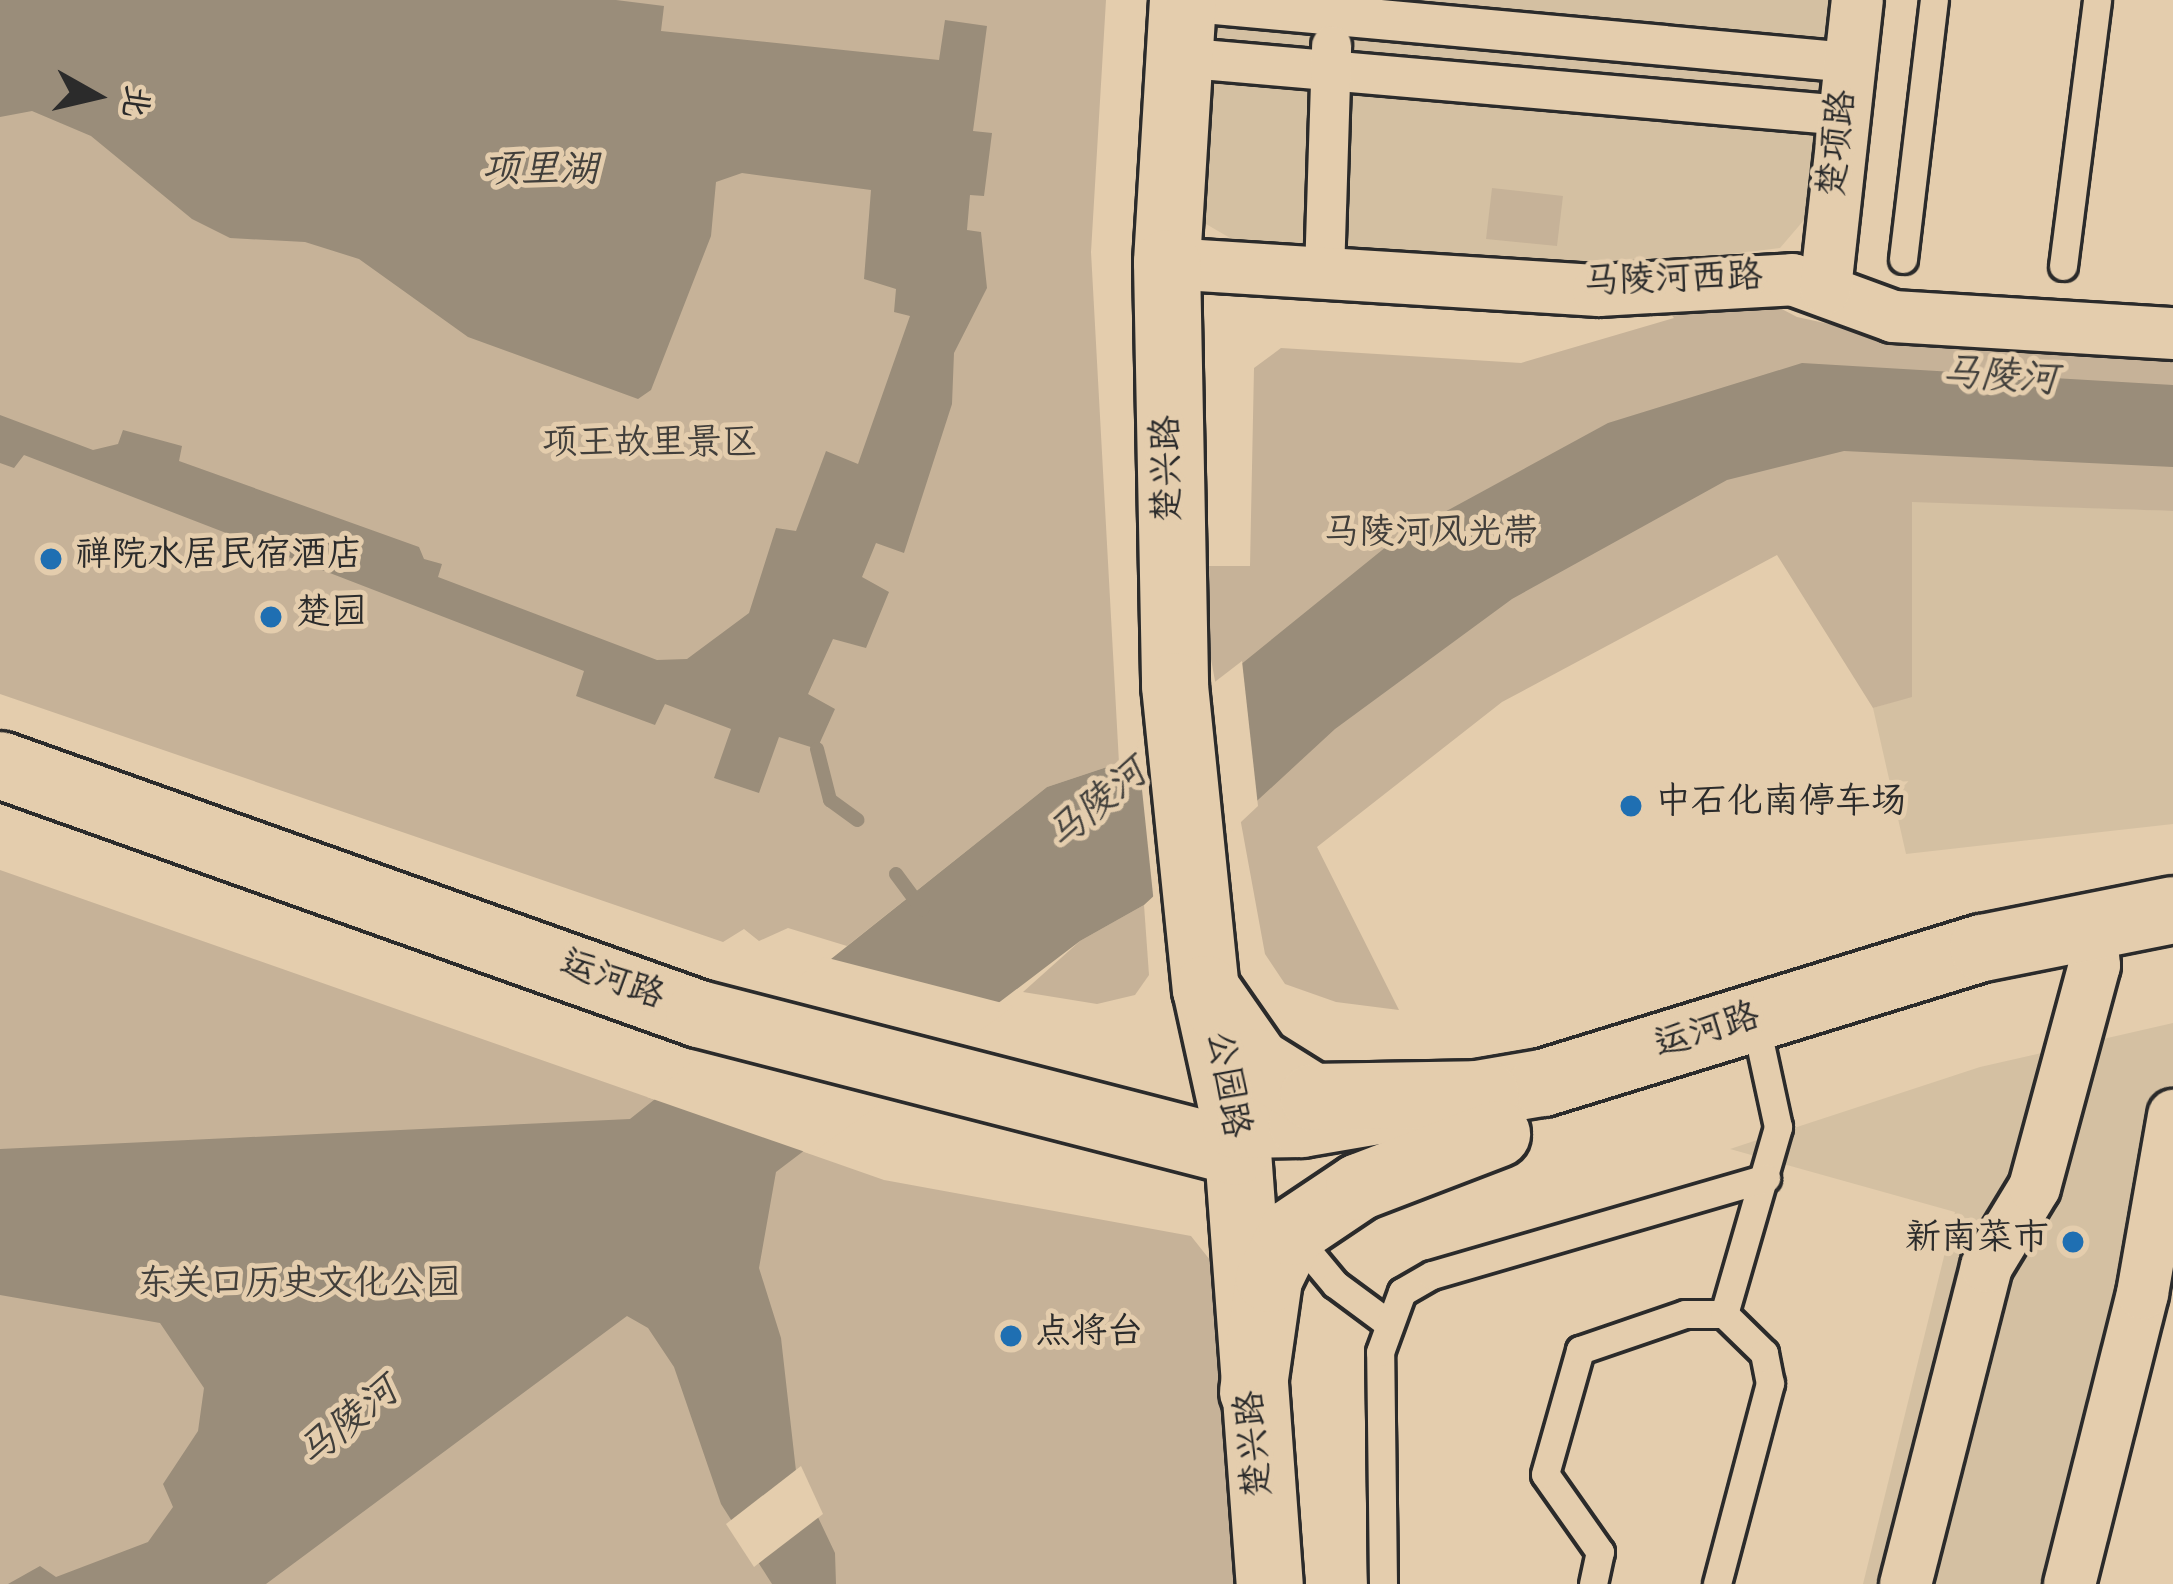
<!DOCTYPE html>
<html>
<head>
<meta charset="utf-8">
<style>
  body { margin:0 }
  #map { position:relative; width:2173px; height:1584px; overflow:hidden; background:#e4cdad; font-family:"Gochi Hand","LXGW WenKai TC",sans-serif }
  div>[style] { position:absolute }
  .built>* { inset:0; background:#d4c0a2 }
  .green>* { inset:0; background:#c6b298 }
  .water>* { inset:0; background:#9a8d7a }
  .pier>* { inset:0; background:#e4cdad }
  .stream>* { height:14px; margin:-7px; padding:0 7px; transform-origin:7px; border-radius:7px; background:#9a8d7a }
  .roads { filter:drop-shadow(3px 0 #2b2b2b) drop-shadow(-3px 0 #2b2b2b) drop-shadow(0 3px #2b2b2b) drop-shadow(0 -3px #2b2b2b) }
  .service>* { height:27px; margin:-13.5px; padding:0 13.5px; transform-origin:13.5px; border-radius:13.5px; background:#e4cdad }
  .pedestrian>* { height:39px; margin:-19.5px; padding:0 19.5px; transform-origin:19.5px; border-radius:19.5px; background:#e4cdad }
  .minor>* { height:51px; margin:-25.5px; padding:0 25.5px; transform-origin:25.5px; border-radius:25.5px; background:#e4cdad }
  .tertiary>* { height:66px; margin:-33px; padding:0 33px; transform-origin:33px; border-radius:33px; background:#e4cdad }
  .secondary>* { height:66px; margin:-33px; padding:0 33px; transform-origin:33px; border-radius:33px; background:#e4cdad }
  .dots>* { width:33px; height:33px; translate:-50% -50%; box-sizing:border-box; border:6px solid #e4cdad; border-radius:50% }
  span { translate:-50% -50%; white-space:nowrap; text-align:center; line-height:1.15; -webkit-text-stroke:10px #e4cdad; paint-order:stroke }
  .street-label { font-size:36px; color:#2b2b2b }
  .park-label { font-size:36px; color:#423f3b }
  .poi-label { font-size:36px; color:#2b2b2b }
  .left { translate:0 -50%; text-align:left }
  .right { translate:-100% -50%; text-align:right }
  .water-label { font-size:39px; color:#413f3b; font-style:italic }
  .north { position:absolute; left:36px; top:36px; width:120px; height:120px; -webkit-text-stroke:9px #e4cdad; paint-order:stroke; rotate:98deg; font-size:33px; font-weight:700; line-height:48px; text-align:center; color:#2b2b2b }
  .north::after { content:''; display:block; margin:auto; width:42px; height:54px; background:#2b2b2b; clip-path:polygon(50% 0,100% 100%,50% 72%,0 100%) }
</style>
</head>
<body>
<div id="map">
  <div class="built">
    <div style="clip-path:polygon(1216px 0,1839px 0,1816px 206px,1780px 248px,1602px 270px,1237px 242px,1206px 224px,1202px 196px)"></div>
    <div style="clip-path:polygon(1912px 501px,2173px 511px,2173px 824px,1906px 854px,1873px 708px,1912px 696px)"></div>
    <div style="clip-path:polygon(2173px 1023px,2173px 1285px,2161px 1282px,2084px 1584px,1863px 1584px,1955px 1212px,1730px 1149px,1980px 1067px)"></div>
  </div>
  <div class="green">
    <div style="clip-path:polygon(0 0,1106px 0,1091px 252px,1119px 763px,1047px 787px,847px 946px,788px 928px,759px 941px,744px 929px,723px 942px,0 694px)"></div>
    <div style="clip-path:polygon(1492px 188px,1563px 196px,1557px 246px,1486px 239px)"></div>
    <div style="clip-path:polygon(1753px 294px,1797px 317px,1871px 333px,2173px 353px,2173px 511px,1912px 502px,1912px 697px,1873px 708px,1777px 555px,1502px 702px,1317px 847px,1399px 1010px,1336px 1002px,1285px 984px,1265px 954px,1194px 566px,1250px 566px,1254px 368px,1281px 348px,1521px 363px,1674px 318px,1660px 301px)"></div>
    <div style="clip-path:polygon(0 870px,884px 1180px,1191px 1236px,1210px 1260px,1243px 1584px,0 1584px)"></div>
    <div style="clip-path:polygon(1144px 905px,1149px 975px,1135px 995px,1097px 1004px,1023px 992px,1080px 941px)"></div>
  </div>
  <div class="water">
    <div style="clip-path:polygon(0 0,616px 0,664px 6px,661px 31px,939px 60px,945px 20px,987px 26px,973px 131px,992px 133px,984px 196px,970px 195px,967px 230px,981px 232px,987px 288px,954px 353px,952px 404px,904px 553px,876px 543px,862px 577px,889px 592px,866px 648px,833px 639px,808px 694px,835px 709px,817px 749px,779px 737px,759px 793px,714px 778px,731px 729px,665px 704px,655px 725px,576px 696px,584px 671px,24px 455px,14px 468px,0 463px,0 415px,93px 450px,118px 444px,123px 430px,182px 446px,179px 461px,419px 547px,424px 559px,442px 564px,438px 577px,657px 660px,687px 659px,749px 613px,776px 528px,796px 531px,826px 451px,858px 464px,910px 316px,894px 312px,896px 289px,864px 279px,871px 190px,742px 173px,716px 182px,711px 236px,651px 390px,638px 399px,468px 337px,359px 259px,305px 242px,230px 238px,192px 219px,91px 136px,32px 111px,0 117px)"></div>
    <div style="clip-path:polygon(1802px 363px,2173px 385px,2173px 467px,1844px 451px,1727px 480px,1512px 599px,1335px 729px,1144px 905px,1080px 941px,776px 1172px,759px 1268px,781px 1338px,796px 1471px,835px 1553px,836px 1584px,772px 1584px,721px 1504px,674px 1367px,648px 1328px,627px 1316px,266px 1584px,8px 1584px,40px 1566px,56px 1577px,148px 1542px,173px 1507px,163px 1484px,198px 1431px,204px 1388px,160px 1323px,0 1295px,0 1149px,630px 1119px,1047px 787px,1119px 763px,1397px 538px,1608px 423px)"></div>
  </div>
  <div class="pier">
    <div style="clip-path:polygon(1242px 661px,1258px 806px,1154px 904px,1137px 742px)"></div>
    <div style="clip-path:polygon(824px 957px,1014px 1006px,811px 1154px,647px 1097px)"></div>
    <div style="clip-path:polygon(801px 1466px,823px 1514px,754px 1567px,726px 1524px)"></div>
  </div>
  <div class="stream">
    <div style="left:817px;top:749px;width:53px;rotate:75.7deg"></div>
    <div style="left:830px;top:800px;width:34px;rotate:36deg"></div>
    <div style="left:896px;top:874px;width:44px;rotate:53.4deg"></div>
  </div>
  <div class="roads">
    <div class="service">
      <div style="left:1903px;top:259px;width:261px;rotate:-83.2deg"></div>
      <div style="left:2063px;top:266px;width:268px;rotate:-82.7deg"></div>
      <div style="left:1294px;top:1235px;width:64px;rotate:50.1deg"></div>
      <div style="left:1335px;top:1284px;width:62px;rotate:36.5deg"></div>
      <div style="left:1724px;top:1314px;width:195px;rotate:-73.9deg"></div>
      <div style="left:1778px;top:1127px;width:108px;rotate:-102.2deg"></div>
      <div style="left:1383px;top:1584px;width:232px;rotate:-90.7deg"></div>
      <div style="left:1380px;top:1352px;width:64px;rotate:-69.9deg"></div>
      <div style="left:1402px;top:1292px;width:34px;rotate:-30deg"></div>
      <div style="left:1432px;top:1275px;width:348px;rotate:-16.2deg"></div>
      <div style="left:1593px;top:1584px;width:33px;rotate:-78deg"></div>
      <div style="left:1600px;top:1552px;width:95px;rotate:-125.2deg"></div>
      <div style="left:1545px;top:1474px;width:129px;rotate:-74.2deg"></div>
      <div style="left:1580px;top:1350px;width:111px;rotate:-18.9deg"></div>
      <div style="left:1685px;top:1314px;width:39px"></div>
      <div style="left:1724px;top:1314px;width:56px;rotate:44.3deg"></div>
      <div style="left:1764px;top:1353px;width:31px;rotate:79deg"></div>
      <div style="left:1770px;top:1383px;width:208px;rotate:104.8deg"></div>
    </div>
    <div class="pedestrian">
      <div style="left:1182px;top:1px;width:671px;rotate:5.22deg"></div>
      <div style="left:1178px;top:57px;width:669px;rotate:4.98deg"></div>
      <div style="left:1324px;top:273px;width:228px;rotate:-88.2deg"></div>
    </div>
    <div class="minor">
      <div style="left:1167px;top:263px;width:432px;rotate:3.6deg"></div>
      <div style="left:1598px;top:290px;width:194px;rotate:-3.2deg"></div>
      <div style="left:1792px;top:279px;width:108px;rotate:20.1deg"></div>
      <div style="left:1893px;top:316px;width:281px;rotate:3.5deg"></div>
      <div style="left:1825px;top:288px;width:290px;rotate:-83.7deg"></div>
      <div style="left:1905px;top:1584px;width:328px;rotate:-75.7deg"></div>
      <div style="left:1986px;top:1266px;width:92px;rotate:-58.7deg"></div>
      <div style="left:2034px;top:1187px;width:230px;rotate:-74.9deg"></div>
      <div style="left:2094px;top:965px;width:38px;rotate:-96deg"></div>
      <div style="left:2069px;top:1584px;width:300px;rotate:-75.9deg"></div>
      <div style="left:2142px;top:1293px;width:181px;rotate:-80.1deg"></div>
    </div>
    <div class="tertiary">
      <div style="left:1183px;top:0;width:263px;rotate:93.5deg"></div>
      <div style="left:1167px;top:263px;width:423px;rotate:88.9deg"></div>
      <div style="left:1175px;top:686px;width:305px;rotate:84.2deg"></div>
      <div style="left:1206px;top:989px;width:139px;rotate:77.6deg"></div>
      <div style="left:1236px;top:1125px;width:460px;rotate:85.8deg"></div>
      <div style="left:0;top:765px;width:742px;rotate:19.61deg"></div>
      <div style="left:699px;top:1014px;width:554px;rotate:14.41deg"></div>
      <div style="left:1236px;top:1125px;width:66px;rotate:-0.9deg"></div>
      <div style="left:1302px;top:1124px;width:244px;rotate:-9.7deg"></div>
      <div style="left:1543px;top:1083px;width:460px;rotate:-17.1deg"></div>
      <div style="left:1983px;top:948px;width:194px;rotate:-11.3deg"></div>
    </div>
    <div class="secondary">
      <div style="left:1206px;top:989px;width:89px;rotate:55.1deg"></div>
      <div style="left:1257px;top:1062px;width:66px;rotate:32deg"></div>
      <div style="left:1313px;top:1097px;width:173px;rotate:-1deg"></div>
      <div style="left:1253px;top:1392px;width:114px;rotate:-81.9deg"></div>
      <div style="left:1269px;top:1279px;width:52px;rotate:-63.9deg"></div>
      <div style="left:1292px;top:1232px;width:81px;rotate:-33.9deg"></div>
      <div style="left:1359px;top:1187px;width:148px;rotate:-21deg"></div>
    </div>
  </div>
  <div class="dots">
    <div style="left:51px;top:559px;background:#1f6fb2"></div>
    <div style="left:271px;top:617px;background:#1f6fb2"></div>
    <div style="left:1631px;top:806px;background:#1f6fb2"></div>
    <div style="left:2073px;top:1242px;background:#1f6fb2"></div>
    <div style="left:1011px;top:1336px;background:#1f6fb2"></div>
  </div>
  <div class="street-label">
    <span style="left:1841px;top:144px;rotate:-84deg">楚项路</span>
    <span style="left:1673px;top:283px;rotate:-2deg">马陵河西路</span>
    <span style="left:1171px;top:469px;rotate:-91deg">楚兴路</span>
    <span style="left:611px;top:983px;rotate:20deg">运河路</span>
    <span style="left:1708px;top:1034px;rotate:-17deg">运河路</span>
    <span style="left:1224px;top:1085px;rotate:80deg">公园路</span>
    <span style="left:1258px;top:1444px;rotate:-95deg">楚兴路</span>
  </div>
  <div class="park-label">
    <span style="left:650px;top:447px">项王故里景区</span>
    <span style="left:1431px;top:537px">马陵河风光带</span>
    <span style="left:299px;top:1288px">东关口历史文化公园</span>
  </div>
  <div class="poi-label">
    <span class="left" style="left:75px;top:559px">禅院水居民宿酒店</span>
    <span class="left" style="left:295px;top:617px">楚园</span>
    <span class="left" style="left:1655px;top:806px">中石化南停车场</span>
    <span class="right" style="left:2049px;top:1242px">新南菜市</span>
    <span class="left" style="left:1035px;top:1336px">点将台</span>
  </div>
  <div class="water-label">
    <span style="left:540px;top:174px">项里湖</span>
    <span style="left:1999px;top:381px;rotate:4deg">马陵河</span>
    <span style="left:1100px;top:808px;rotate:-40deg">马陵河</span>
    <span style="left:351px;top:1426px;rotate:-39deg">马陵河</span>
  </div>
  <div class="north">北</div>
</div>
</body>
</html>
